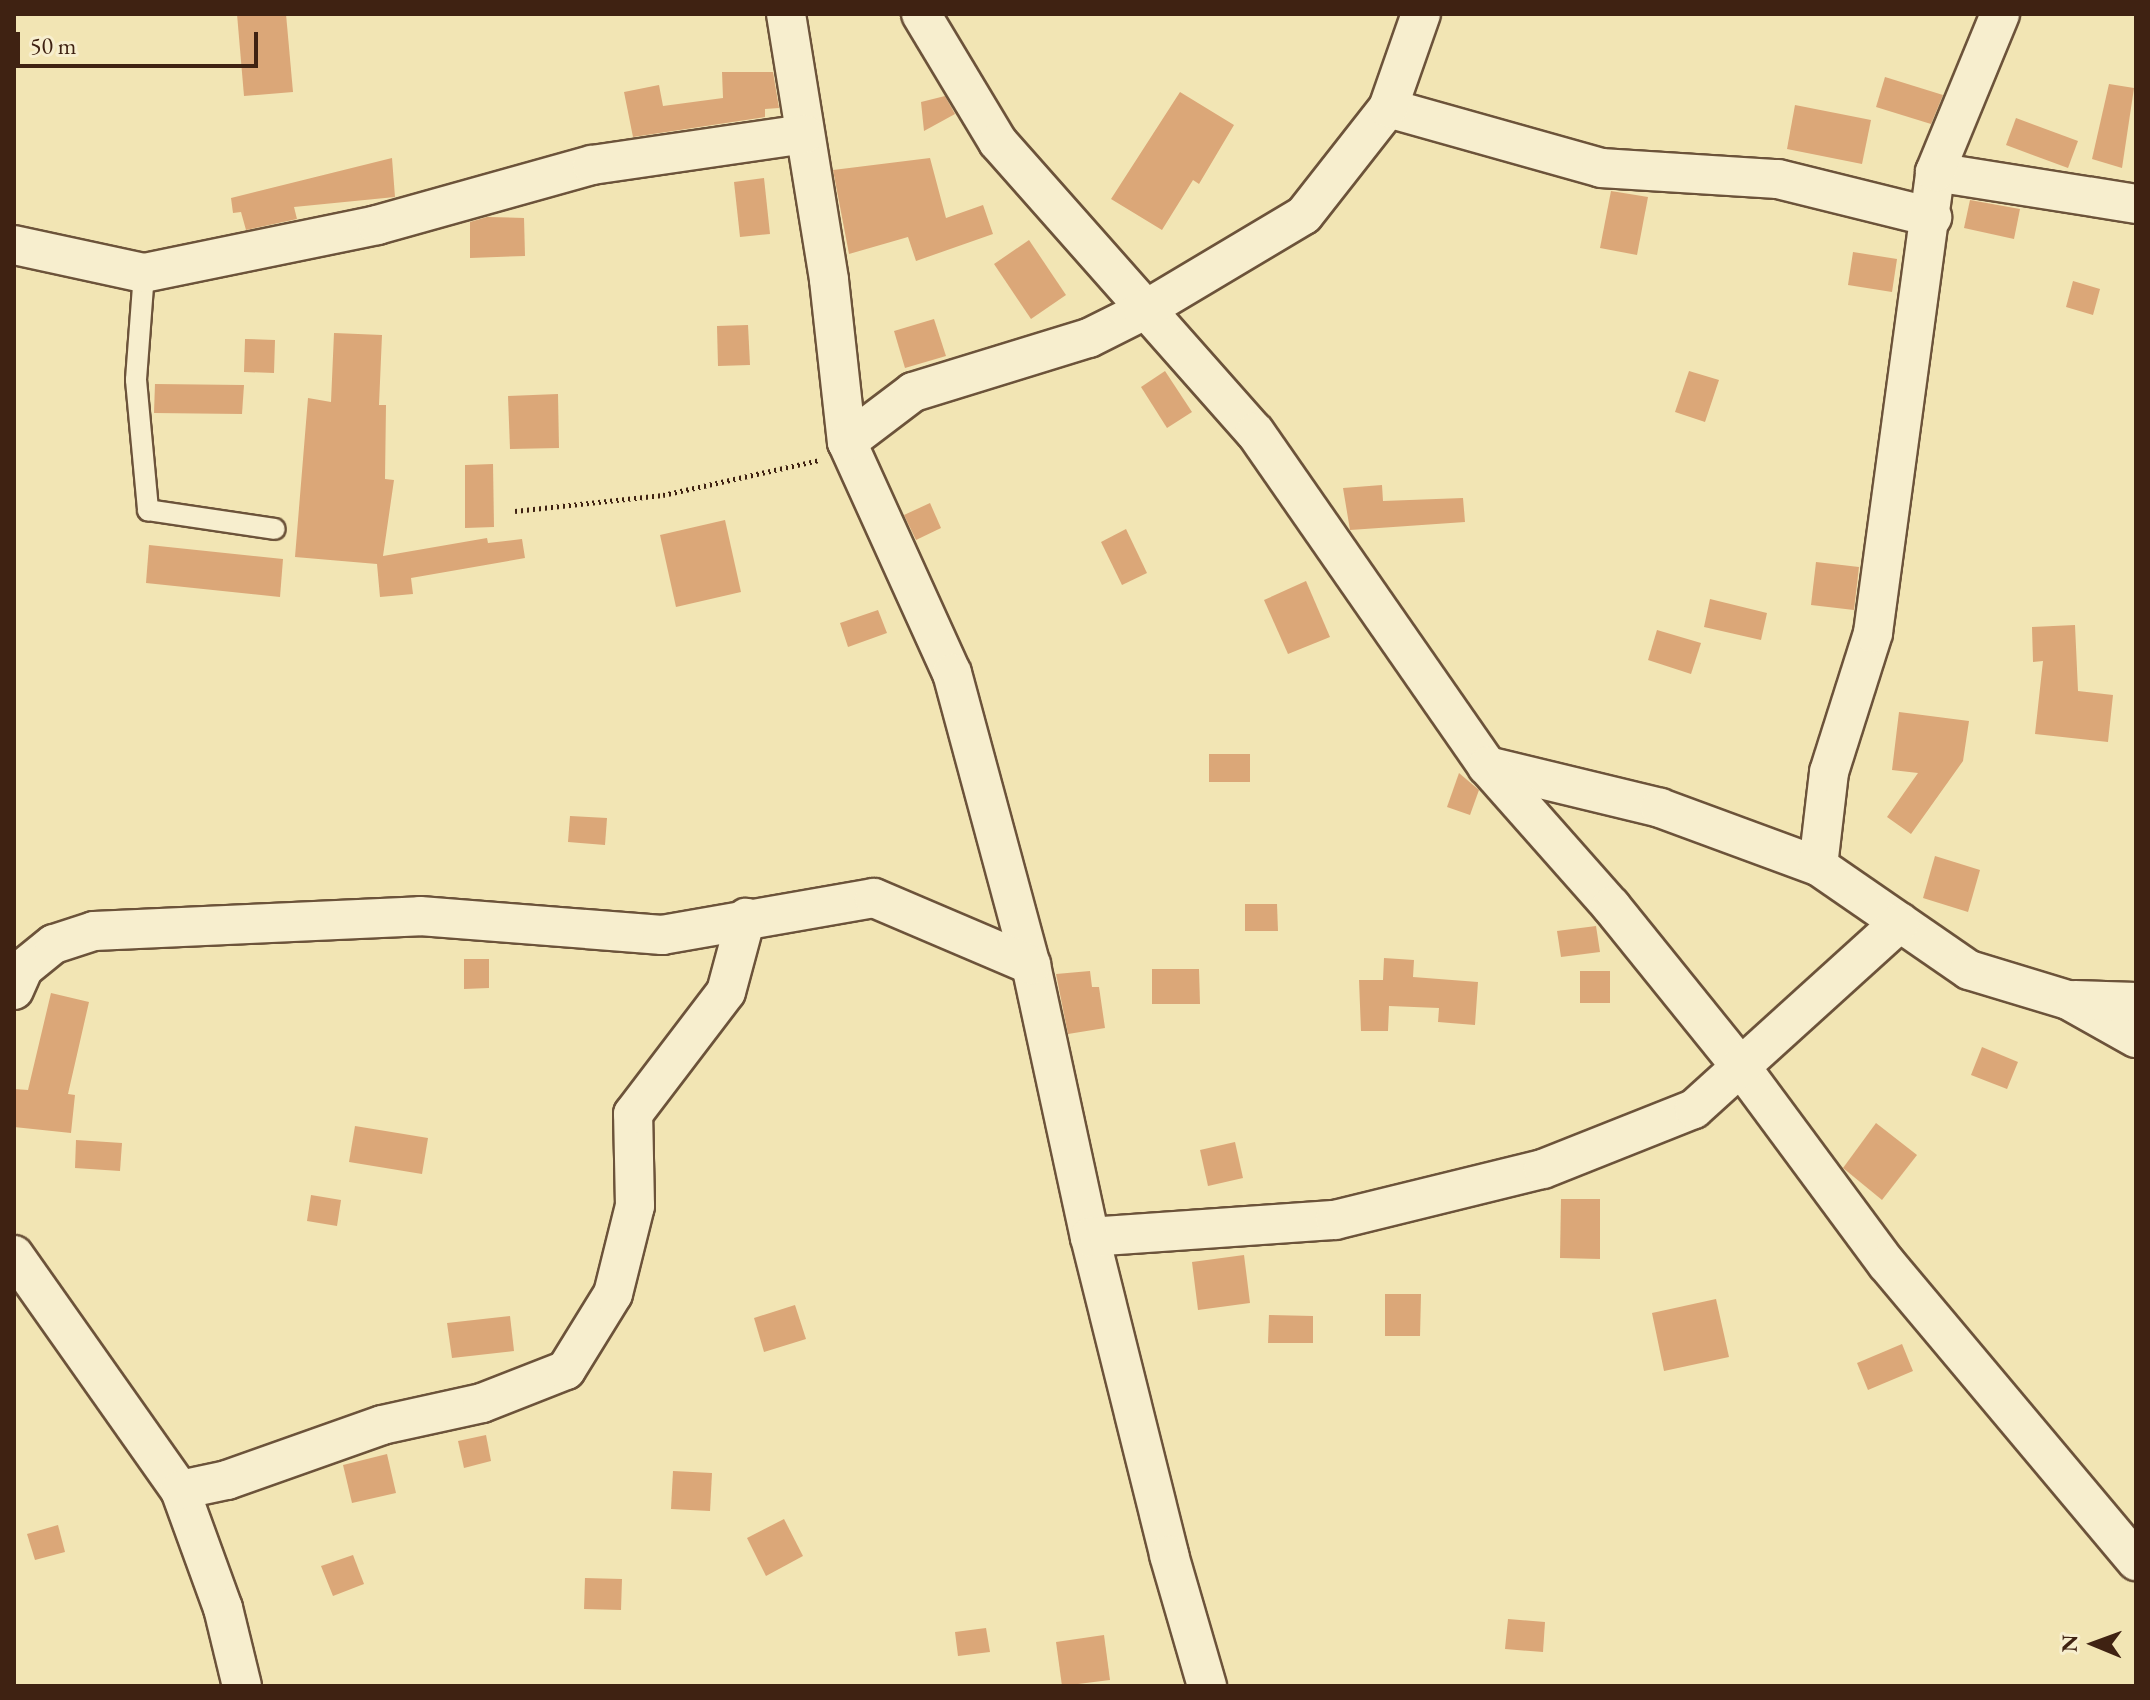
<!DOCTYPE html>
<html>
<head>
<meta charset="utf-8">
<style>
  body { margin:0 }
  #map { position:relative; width:2150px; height:1700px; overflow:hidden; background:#f2e5b4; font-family:"EB Garamond",serif }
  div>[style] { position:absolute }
  .building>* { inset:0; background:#dba778 }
  .path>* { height:5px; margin-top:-2.5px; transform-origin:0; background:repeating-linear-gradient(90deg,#3f2212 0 2px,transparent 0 6px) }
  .roads { filter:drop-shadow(2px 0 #6c533a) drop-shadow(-2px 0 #6c533a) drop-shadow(0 2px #6c533a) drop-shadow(0 -2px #6c533a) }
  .service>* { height:20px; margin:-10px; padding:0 10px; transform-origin:10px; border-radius:10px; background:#f7eece }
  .minor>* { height:38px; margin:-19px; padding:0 19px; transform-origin:19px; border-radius:19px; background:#f7eece }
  span { translate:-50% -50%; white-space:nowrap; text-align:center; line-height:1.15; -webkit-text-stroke:8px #f7eece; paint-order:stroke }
  .frame { position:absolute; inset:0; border:16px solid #3f2212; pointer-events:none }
  .north { position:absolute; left:2054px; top:1604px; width:80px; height:80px; -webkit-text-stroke:6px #f7eece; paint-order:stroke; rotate:271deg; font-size:22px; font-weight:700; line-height:32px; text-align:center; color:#3f2212 }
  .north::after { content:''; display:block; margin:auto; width:28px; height:36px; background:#3f2212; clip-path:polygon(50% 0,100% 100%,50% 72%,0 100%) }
  .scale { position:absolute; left:16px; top:32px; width:242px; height:36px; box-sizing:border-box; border:4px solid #3f2212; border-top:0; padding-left:10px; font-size:24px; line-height:28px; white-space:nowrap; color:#3f2212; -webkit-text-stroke:6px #f7eece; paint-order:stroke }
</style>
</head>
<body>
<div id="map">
  <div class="building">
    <div style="clip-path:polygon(237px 14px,286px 14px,293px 92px,244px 96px)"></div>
    <div style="clip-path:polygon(722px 72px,773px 72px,779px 108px,765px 109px,765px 117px,633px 137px,624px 92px,659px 85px,663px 106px,723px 98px)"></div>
    <div style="clip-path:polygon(1885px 77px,1943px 95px,1931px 124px,1876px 107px)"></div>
    <div style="clip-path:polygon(2109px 84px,2134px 88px,2122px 168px,2092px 159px)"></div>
    <div style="clip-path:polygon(1180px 92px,1234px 125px,1199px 184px,1193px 180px,1162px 230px,1111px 199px)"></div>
    <div style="clip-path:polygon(945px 96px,955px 114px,924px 131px,921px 102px)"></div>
    <div style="clip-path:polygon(1795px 105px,1871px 120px,1862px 164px,1787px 149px)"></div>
    <div style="clip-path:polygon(2016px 118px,2078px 141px,2068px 168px,2006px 145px)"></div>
    <div style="clip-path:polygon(392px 158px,395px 197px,294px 207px,297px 219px,246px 230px,241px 212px,233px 213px,231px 198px)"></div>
    <div style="clip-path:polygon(930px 158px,946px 218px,983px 205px,993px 234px,916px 261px,908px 237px,849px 254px,833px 170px)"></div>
    <div style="clip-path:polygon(764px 178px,770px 234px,740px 237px,734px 182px)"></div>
    <div style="clip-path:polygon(1611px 191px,1648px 197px,1637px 255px,1600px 248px)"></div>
    <div style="clip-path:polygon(1970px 200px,2020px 209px,2014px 239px,1964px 228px)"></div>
    <div style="clip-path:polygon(487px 217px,524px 218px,525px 256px,470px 258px,470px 222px)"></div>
    <div style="clip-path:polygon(1029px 240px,1066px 295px,1031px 319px,994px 264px)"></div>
    <div style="clip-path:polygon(1853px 252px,1897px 259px,1892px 292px,1848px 285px)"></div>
    <div style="clip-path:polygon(2073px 281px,2100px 289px,2093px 315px,2066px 307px)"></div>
    <div style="clip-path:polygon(934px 319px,946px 356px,905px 368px,894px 331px)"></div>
    <div style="clip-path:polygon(748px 325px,750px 365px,718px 366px,717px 326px)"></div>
    <div style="clip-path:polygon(334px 333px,382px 335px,379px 405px,386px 405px,385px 479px,394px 480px,383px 556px,487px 538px,488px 543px,522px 539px,525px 558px,411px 578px,413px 594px,380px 597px,377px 564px,295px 557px,308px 398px,331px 402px)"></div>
    <div style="clip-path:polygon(245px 339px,275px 340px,274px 373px,244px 372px)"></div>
    <div style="clip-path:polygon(1165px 371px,1192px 412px,1167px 428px,1141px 387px)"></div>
    <div style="clip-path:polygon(1689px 371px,1719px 380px,1705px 422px,1675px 412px)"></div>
    <div style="clip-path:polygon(155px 384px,244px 385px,242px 414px,154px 413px)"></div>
    <div style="clip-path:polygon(558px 394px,559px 448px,510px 449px,508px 396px)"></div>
    <div style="clip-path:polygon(493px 464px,494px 527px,465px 528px,465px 465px)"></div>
    <div style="clip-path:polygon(1382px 485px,1383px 501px,1463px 498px,1465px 522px,1350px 530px,1343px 488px)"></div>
    <div style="clip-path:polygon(930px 503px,941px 528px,916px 540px,904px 515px)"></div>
    <div style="clip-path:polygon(725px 520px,741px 592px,676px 607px,660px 535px)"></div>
    <div style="clip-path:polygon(1126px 529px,1147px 573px,1122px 585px,1101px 542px)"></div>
    <div style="clip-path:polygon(149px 545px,283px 559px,280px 597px,146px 583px)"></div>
    <div style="clip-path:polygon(1816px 562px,1859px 567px,1854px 610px,1811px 605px)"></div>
    <div style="clip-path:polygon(1306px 581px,1330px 637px,1288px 654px,1264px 600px)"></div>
    <div style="clip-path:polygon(1710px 599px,1767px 613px,1761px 640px,1704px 627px)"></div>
    <div style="clip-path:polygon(878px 610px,887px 633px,848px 647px,840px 623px)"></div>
    <div style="clip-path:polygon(2075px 625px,2078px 691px,2113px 695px,2108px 742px,2035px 734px,2043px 661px,2033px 662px,2032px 627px)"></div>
    <div style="clip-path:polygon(1657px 630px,1701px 643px,1691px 674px,1648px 660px)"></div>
    <div style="clip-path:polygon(1899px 712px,1969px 721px,1963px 761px,1911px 834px,1887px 817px,1918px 773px,1892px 770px)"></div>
    <div style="clip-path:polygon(1209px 754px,1250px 754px,1250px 782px,1209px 782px)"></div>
    <div style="clip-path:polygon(1459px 773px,1479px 790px,1470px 815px,1447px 807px)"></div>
    <div style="clip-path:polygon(570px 816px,607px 818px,605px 845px,568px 842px)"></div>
    <div style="clip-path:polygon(1935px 856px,1980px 870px,1968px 912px,1923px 898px)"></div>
    <div style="clip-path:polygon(1245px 904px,1277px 904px,1278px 931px,1245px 931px)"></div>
    <div style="clip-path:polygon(1596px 926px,1600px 952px,1561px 957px,1557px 931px)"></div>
    <div style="clip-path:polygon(1384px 958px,1414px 960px,1413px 977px,1478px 982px,1475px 1025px,1438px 1022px,1439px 1008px,1389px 1006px,1388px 1031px,1361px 1031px,1359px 980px,1383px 980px)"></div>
    <div style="clip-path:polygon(464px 959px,489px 959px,489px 988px,464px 989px)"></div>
    <div style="clip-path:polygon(1152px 969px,1199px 969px,1200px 1004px,1152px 1004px)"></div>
    <div style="clip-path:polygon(1090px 971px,1092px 987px,1099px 987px,1105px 1028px,1068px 1034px,1056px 974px)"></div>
    <div style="clip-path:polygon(1580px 971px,1610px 971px,1610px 1003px,1580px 1003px)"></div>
    <div style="clip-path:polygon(51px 993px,89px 1002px,68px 1094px,75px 1095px,71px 1133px,14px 1127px,14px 1089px,28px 1090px)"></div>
    <div style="clip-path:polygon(1982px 1047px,2018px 1062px,2007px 1089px,1971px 1075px)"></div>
    <div style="clip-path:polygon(1876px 1123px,1917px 1155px,1882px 1200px,1843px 1168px)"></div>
    <div style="clip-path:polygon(355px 1126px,428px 1138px,422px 1174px,349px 1162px)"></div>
    <div style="clip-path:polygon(76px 1140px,122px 1143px,120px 1171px,75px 1168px)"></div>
    <div style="clip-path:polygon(1235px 1142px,1243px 1178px,1208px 1186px,1200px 1150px)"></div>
    <div style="clip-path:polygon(311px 1195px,341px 1200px,337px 1226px,307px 1221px)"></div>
    <div style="clip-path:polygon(1561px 1199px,1600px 1199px,1600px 1259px,1560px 1258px)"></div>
    <div style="clip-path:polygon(1244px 1255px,1250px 1303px,1198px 1310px,1192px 1262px)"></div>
    <div style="clip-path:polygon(1385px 1294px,1421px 1294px,1420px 1336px,1385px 1336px)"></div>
    <div style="clip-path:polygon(1716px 1299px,1729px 1357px,1664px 1371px,1652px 1313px)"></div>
    <div style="clip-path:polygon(795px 1305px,806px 1339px,764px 1352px,754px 1318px)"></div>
    <div style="clip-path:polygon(1269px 1315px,1313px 1316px,1313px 1343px,1268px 1343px)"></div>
    <div style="clip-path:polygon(510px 1316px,514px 1351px,452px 1358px,447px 1323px)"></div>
    <div style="clip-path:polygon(1902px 1344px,1913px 1371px,1868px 1390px,1857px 1363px)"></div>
    <div style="clip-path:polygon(486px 1435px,491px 1461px,464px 1468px,458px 1441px)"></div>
    <div style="clip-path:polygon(387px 1454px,396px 1493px,352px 1503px,343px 1465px)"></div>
    <div style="clip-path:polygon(673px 1471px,712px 1473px,710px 1511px,671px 1509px)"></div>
    <div style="clip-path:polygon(784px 1519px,803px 1556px,766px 1576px,747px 1538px)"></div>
    <div style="clip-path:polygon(58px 1525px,65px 1552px,35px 1560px,27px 1534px)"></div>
    <div style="clip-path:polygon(353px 1555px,364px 1584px,333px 1596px,321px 1566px)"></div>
    <div style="clip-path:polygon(585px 1578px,622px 1579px,621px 1610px,584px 1609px)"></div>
    <div style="clip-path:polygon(1508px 1619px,1545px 1622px,1543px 1652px,1505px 1649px)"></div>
    <div style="clip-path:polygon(986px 1628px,990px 1652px,958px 1656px,955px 1632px)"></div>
    <div style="clip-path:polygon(1104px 1635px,1110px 1680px,1062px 1686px,1056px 1642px)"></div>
  </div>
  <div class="path">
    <div style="left:515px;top:511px;width:149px;rotate:-6.2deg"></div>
    <div style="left:663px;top:495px;width:160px;rotate:-12.6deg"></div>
  </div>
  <div class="roads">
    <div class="service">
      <div style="left:144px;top:273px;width:107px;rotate:94.3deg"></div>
      <div style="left:136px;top:380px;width:131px;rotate:84.7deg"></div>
      <div style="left:148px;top:510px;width:128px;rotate:8.5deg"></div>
    </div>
    <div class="minor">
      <div style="left:786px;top:14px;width:269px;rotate:80.8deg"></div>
      <div style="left:829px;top:280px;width:163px;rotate:83.7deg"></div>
      <div style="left:847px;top:442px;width:254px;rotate:65.6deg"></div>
      <div style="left:952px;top:673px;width:302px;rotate:74.9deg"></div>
      <div style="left:1031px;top:965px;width:278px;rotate:77.8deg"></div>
      <div style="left:1090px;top:1237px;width:328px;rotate:76deg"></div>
      <div style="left:1169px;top:1555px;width:136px;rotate:73.8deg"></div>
      <div style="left:921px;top:14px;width:149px;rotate:59deg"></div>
      <div style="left:998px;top:142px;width:387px;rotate:48.5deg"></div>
      <div style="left:1255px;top:432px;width:407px;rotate:55.2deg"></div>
      <div style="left:1487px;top:766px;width:178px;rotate:13.6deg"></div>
      <div style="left:1660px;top:808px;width:168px;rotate:20.2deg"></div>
      <div style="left:1818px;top:866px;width:183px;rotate:34.6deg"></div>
      <div style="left:1969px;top:970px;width:103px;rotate:16.9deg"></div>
      <div style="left:2068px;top:1000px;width:78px;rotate:29.2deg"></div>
      <div style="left:1388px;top:108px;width:221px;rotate:15.7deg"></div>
      <div style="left:1601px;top:168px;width:177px;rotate:3.6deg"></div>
      <div style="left:1778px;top:179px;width:159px;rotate:13.9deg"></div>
      <div style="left:1935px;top:172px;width:204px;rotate:9deg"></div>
      <div style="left:14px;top:245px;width:133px;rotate:12.2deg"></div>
      <div style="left:144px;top:273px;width:238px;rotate:-11.6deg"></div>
      <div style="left:377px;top:225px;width:223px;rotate:-15.6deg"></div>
      <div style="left:592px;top:165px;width:214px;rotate:-8.3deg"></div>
      <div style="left:847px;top:442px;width:83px;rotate:-37.1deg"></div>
      <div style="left:913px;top:392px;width:184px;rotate:-17.1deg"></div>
      <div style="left:1089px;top:338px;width:60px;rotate:-26.6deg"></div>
      <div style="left:1143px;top:311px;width:187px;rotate:-30.8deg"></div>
      <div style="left:1304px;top:215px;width:136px;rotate:-51.9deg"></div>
      <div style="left:1388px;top:108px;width:100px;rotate:-70.7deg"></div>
      <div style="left:1487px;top:766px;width:187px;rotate:48.5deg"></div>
      <div style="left:1611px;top:906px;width:207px;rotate:51.1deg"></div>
      <div style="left:1741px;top:1067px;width:245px;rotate:53.5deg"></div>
      <div style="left:1887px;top:1264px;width:388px;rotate:50deg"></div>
      <div style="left:1818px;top:866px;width:95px;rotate:-83.3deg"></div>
      <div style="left:1829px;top:772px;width:146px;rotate:-72.4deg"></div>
      <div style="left:1873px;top:633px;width:465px;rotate:-82.3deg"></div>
      <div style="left:1935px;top:172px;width:171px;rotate:-67.6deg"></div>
      <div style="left:14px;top:990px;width:24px;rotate:-66deg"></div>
      <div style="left:24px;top:968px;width:38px;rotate:-39deg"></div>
      <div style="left:54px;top:944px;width:42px;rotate:-18deg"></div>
      <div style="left:94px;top:931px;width:326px;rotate:-2.6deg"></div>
      <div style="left:420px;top:916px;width:243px;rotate:4.5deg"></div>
      <div style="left:662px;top:935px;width:215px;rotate:-9.9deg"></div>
      <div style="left:874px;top:898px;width:171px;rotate:23.1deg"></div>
      <div style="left:2075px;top:1000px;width:61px;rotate:1.9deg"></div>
      <div style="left:1090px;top:1237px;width:246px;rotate:-4deg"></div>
      <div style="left:1335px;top:1220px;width:214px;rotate:-13.8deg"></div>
      <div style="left:1543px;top:1169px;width:162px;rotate:-21.7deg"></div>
      <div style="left:1694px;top:1109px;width:278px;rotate:-42.2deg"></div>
      <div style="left:14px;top:1255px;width:288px;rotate:54.8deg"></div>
      <div style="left:180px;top:1490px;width:126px;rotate:70deg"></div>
      <div style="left:223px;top:1608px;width:80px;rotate:76.3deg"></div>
      <div style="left:180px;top:1490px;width:48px;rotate:-12deg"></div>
      <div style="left:227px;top:1480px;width:164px;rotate:-19.5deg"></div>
      <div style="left:382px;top:1425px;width:102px;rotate:-12.4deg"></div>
      <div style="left:482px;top:1403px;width:90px;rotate:-21.4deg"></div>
      <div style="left:566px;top:1370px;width:89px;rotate:-58.3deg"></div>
      <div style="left:613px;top:1294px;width:91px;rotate:-76deg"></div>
      <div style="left:635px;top:1206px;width:92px;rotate:-91.2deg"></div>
      <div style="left:633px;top:1114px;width:153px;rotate:-52.7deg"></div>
      <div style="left:726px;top:992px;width:77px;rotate:-74.9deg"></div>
    </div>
  </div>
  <div class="frame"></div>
  <div class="north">N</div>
  <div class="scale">50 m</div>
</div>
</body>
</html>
